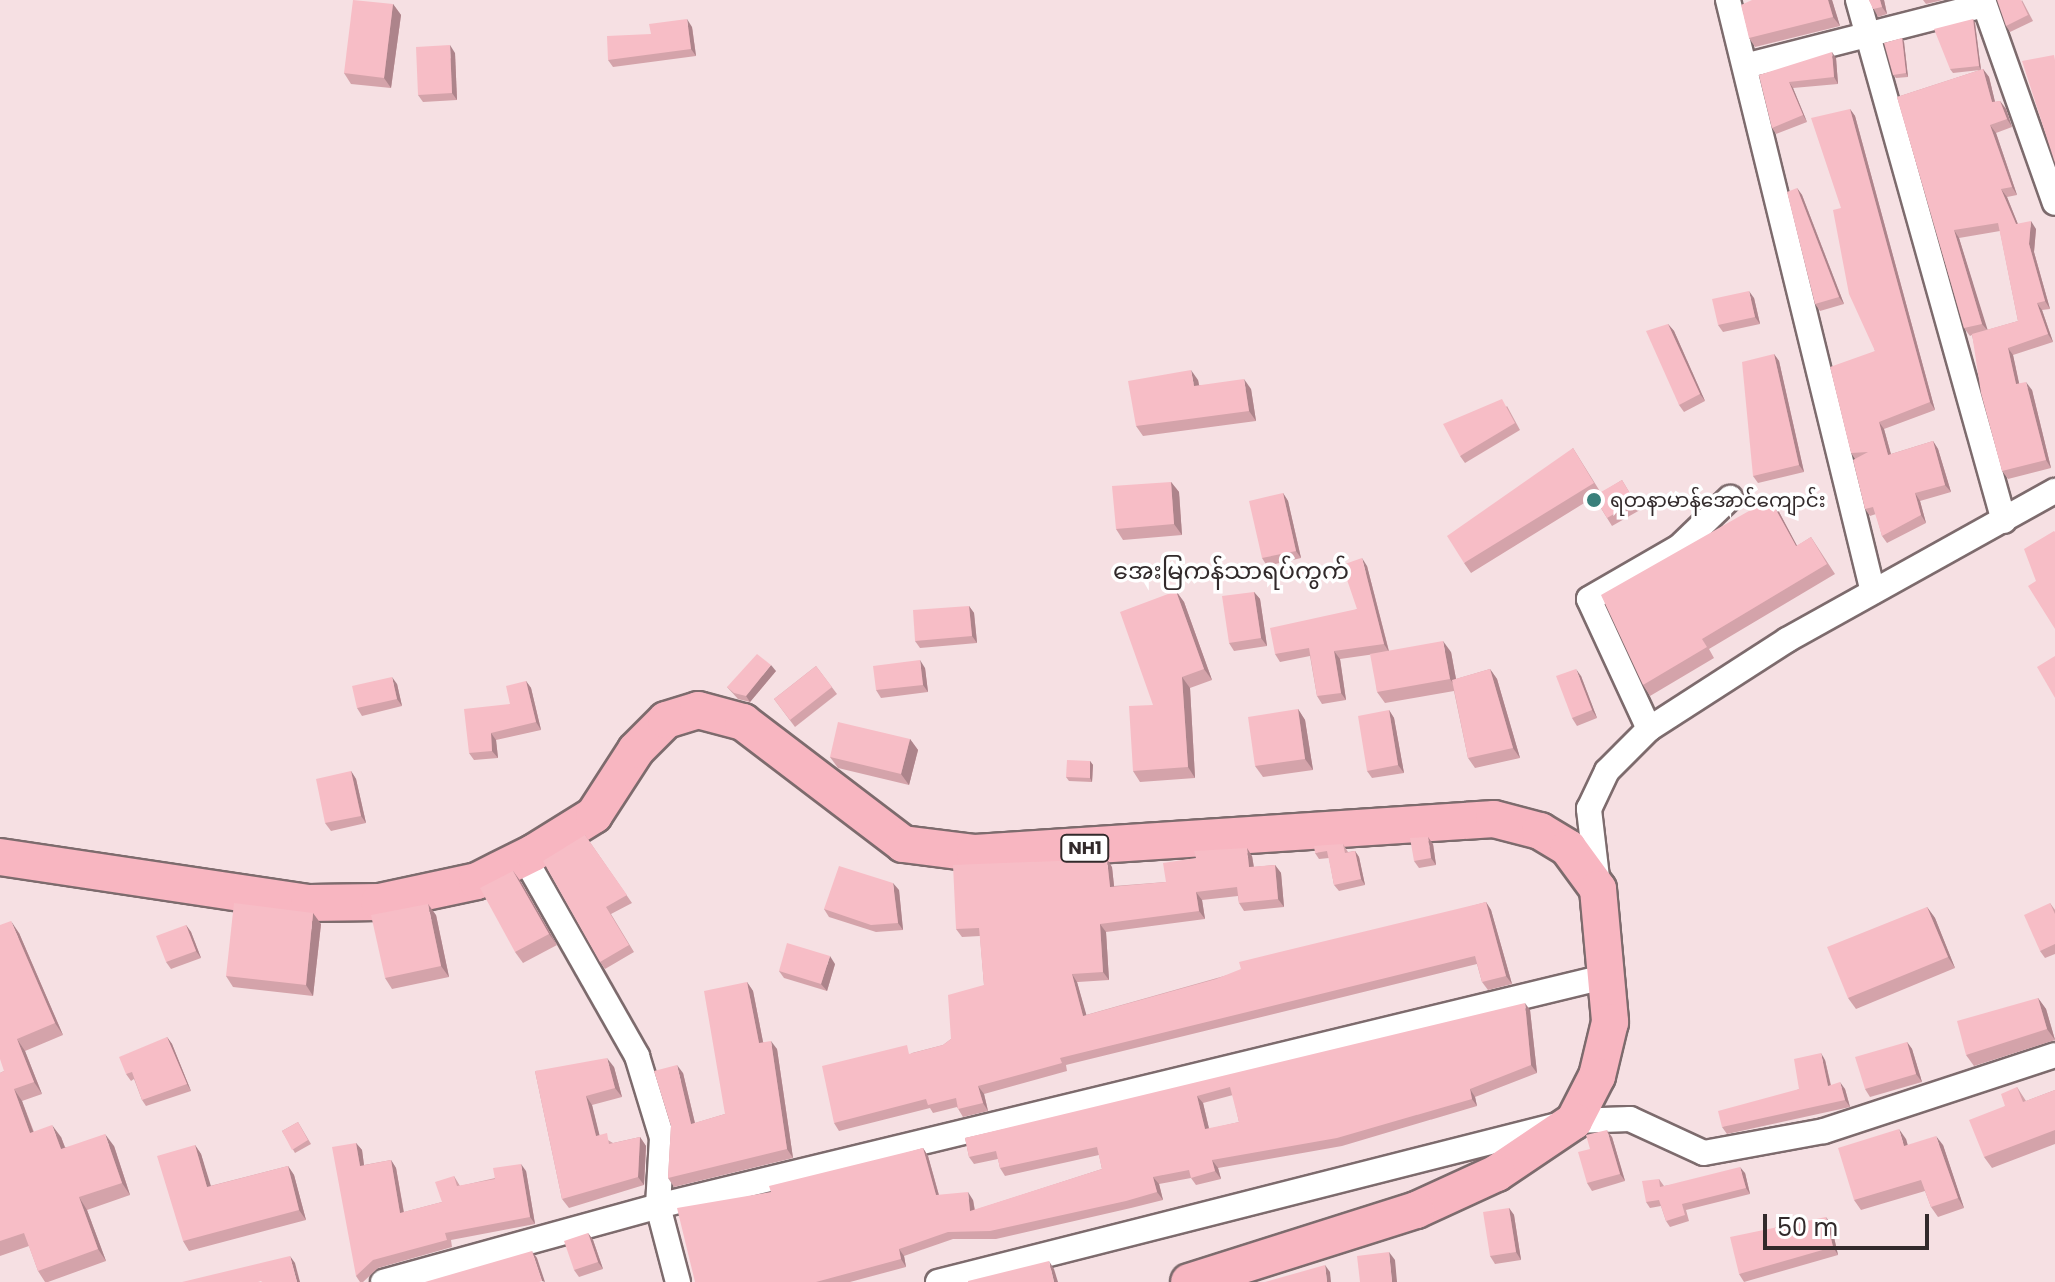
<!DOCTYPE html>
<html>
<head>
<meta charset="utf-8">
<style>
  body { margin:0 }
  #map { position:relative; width:2055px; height:1282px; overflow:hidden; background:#f6e0e3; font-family:Poppins,"Noto Sans Myanmar",sans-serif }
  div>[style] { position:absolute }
  .roads { filter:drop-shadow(2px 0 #7d6b6d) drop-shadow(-2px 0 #7d6b6d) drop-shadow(0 2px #7d6b6d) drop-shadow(0 -2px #7d6b6d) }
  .minor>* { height:24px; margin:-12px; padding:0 12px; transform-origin:12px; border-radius:12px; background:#fff }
  .highway>* { height:36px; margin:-18px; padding:0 18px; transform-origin:18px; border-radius:18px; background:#f8b6c1 }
  .wall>* { inset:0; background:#d4a3aa }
  .shaded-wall>* { inset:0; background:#ad848b }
  .building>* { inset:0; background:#f7bdc6 }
  .dots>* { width:22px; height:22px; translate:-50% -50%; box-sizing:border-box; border:4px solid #fff; border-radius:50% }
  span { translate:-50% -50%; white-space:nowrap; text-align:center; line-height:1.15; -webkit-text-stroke:7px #fff; paint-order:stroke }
  .shield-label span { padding:2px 6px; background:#fff; border:2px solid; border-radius:6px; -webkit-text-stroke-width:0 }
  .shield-label { font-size:18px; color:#322a2b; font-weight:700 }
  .poi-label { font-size:20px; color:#322a2b }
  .left { translate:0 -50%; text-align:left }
  .quarter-label { font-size:24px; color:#322a2b }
  .scale { position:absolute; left:1763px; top:1214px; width:166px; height:36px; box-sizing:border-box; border:4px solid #322a2b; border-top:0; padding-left:10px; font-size:24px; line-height:28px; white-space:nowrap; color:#322a2b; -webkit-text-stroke:6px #fff; paint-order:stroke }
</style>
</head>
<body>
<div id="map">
  <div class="roads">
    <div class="minor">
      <div style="left:1728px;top:0;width:609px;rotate:76.24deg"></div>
      <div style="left:1858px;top:0;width:541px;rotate:74.35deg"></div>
      <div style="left:1983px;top:0;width:215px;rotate:70.5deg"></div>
      <div style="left:1745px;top:66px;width:247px;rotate:-14.3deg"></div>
      <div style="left:1649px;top:729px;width:143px;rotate:-114.8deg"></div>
      <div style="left:1589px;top:599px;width:104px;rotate:-30deg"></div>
      <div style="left:1679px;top:547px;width:71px;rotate:-43.9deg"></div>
      <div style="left:524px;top:857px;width:229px;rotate:60.4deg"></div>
      <div style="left:637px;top:1056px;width:86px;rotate:73deg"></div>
      <div style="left:662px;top:1138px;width:68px;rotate:93.4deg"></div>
      <div style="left:658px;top:1206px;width:79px;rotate:75.3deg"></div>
      <div style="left:1598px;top:886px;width:78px;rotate:-96.7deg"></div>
      <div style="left:1589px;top:809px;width:42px;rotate:-64.7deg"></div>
      <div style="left:1607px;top:771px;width:59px;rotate:-45deg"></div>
      <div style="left:1649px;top:729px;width:164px;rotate:-32.8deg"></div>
      <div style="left:1787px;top:640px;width:307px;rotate:-29.1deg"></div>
      <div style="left:383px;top:1282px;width:285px;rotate:-15.4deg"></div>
      <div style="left:658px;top:1206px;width:977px;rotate:-13.61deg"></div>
      <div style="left:938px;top:1282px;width:656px;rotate:-14.21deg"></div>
      <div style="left:1574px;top:1121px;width:56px;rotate:-2deg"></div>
      <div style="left:1630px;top:1119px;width:81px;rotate:24.7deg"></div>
      <div style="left:1704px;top:1153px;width:122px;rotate:-10.4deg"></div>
      <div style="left:1824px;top:1131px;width:243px;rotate:-18.2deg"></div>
    </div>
    <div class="highway">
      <div style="left:0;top:857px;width:312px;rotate:8.5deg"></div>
      <div style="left:309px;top:903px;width:70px;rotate:-0.8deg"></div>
      <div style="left:379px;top:902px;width:100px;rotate:-12.1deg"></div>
      <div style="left:477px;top:881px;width:63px;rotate:-26.6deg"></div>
      <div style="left:533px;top:853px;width:72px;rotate:-31.9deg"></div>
      <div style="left:594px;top:815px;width:77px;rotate:-57.1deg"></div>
      <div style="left:636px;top:750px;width:42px;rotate:-45deg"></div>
      <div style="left:666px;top:720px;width:34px;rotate:-17deg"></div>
      <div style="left:698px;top:710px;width:47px;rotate:14.9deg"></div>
      <div style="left:743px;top:722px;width:201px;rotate:37.3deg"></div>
      <div style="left:903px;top:844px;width:73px;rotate:7.1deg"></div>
      <div style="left:975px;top:853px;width:520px;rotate:-3.75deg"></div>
      <div style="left:1494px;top:819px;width:48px;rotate:14.6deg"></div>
      <div style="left:1540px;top:831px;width:33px;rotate:31deg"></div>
      <div style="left:1568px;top:848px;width:51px;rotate:53.8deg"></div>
      <div style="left:1598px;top:889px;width:134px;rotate:84.8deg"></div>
      <div style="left:1610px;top:1022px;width:56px;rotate:103.5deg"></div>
      <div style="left:1597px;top:1076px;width:51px;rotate:117.1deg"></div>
      <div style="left:1574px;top:1121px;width:93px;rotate:146deg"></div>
      <div style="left:1497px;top:1173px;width:89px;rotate:155.4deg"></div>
      <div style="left:1416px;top:1210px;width:238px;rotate:162.4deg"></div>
    </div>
  </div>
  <div class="wall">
    <div style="clip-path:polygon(1752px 0,1832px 0,1840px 26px,1755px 47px,1749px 38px)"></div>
    <div style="clip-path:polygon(1869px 0,1884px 0,1887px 14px,1878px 17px)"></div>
    <div style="clip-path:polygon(1923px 0,1943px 0,1926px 4px)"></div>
    <div style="clip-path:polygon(2022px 0,2033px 21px,2010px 32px,2006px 26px)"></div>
    <div style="clip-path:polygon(393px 4px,401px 15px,391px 88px,351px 84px,344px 73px)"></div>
    <div style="clip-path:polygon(evenodd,1973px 19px,1975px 23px,1981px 70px,1983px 69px,1989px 77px,1995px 102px,2000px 101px,2006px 109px,2012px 127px,1996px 133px,2017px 195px,2007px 197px,2018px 224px,2036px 229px,2034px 252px,2050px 309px,2042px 310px,2053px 342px,2013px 355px,2019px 384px,2032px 390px,2051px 468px,2008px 479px,2002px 471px,1972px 335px,1970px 336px,1964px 328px,1897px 97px,1980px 70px,1953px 73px,1950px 69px,1973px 19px,2000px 231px,2018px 321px,1987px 330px,1959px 238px,2000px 231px)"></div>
    <div style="clip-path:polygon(692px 27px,696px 56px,613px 67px,608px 60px,651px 34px)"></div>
    <div style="clip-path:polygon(1902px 38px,1904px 42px,1908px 77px,1896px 78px,1893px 75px)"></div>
    <div style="clip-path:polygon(455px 53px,457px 100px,423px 102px,418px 95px)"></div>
    <div style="clip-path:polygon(1836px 58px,1838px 84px,1793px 88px,1807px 122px,1776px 134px,1772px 128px,1759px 75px)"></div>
    <div style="clip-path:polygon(1850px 109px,1855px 116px,1935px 410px,1884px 429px,1891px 454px,1933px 441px,1938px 449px,1951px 492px,1920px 501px,1926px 523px,1887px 543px,1882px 536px,1876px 514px,1870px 516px,1865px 509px,1855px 459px,1851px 453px,1875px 351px,1841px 208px)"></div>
    <div style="clip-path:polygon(1797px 188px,1802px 195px,1844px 304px,1820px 311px,1815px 304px)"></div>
    <div style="clip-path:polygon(1754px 298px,1760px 324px,1723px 332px,1718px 325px)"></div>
    <div style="clip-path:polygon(1668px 324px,1674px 331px,1705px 401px,1684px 412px,1679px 405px)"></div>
    <div style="clip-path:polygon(1774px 354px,1779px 361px,1804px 472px,1758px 483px,1753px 476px)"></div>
    <div style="clip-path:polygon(1198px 380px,1199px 385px,1251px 389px,1256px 421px,1143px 436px,1136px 426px)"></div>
    <div style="clip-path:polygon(1507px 406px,1520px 430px,1465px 463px,1460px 456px)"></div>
    <div style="clip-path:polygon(1573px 448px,1601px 493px,1622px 480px,1640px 510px,1612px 526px,1594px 497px,1471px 573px,1464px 563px)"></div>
    <div style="clip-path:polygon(1171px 482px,1179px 492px,1182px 535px,1123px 540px,1116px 529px)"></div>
    <div style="clip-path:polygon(1283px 493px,1288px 501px,1301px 558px,1267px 566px,1262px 558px)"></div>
    <div style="clip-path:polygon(1778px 510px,1797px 546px,1811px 537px,1835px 574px,1709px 649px,1714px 658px,1650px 696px,1643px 685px)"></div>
    <div style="clip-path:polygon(1367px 566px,1389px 651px,1451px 652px,1456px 679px,1490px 669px,1497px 679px,1520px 758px,1475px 768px,1468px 758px,1454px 691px,1385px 703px,1377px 692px,1375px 654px,1340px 659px,1346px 700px,1322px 704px,1317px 696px,1310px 656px,1280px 662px,1275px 654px,1357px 609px)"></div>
    <div style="clip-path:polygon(1176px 591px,1184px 602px,1212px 680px,1190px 688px,1195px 778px,1140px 782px,1133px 771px,1153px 705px)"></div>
    <div style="clip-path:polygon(1254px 592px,1260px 599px,1267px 646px,1234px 651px,1229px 643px)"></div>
    <div style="clip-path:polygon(969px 606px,974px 613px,977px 643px,920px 648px,915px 641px)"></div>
    <div style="clip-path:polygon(816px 666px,837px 694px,795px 727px,774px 699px)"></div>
    <div style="clip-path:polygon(925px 668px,928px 692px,881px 698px,876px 690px)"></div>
    <div style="clip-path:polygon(776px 671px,750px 702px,738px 699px,727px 687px)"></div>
    <div style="clip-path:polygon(1581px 676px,1597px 718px,1577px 726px,1572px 718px)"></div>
    <div style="clip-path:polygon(526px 681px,531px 688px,541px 730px,496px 740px,498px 758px,474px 760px,469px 753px,510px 704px)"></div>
    <div style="clip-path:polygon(397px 684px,402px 706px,362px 716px,357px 708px)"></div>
    <div style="clip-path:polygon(1298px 709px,1305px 720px,1313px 770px,1263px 777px,1255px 766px)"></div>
    <div style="clip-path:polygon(1389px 710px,1394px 718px,1404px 773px,1372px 778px,1367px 771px)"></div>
    <div style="clip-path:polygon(910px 739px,918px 750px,909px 785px,838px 768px,830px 757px)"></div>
    <div style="clip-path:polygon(1090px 761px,1093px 765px,1092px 782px,1069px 781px,1066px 777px)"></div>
    <div style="clip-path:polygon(351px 771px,356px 779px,366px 823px,331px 831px,325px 823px)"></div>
    <div style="clip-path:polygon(585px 835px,632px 903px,611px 914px,634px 952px,605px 969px,600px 962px)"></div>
    <div style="clip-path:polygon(1343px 844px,1348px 852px,1355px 851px,1359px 857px,1365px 885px,1339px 891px,1334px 885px,1329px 858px,1319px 859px,1315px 853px)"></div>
    <div style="clip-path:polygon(1433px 844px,1436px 865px,1419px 868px,1414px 861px)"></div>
    <div style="clip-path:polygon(1252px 856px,1254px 867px,1275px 865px,1281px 873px,1284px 907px,1244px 911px,1239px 903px,1238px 896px,1202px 900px,1205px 919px,1106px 932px,1109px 980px,1077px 982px,1086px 1015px,1486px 902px,1491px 910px,1512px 984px,1488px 990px,1482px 982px,1477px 964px,1066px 1065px,1067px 1071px,984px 1094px,988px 1111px,963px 1117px,957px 1107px,933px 1113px,930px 1108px,839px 1131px,834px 1123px,912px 1053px,943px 1045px,951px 1039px,984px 985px,980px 936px,962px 937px,956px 929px,1112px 867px,1114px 886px,1166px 882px)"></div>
    <div style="clip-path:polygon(513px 871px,521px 882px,557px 945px,523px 963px,515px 952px)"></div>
    <div style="clip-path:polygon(899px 890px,903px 930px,876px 932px,829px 917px,824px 909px)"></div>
    <div style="clip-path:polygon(2050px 903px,2055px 910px,2055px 954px,2045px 958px,2040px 951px)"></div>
    <div style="clip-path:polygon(1927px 907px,1935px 918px,1955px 968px,1856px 1009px,1848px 998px)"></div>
    <div style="clip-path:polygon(436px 915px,449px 977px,392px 989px,385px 978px)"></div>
    <div style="clip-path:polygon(321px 924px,313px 996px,233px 987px,226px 976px)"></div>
    <div style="clip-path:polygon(186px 925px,191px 932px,201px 958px,171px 969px,166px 962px)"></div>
    <div style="clip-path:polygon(19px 933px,63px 1035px,25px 1051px,42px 1094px,22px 1101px,34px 1132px,61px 1137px,65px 1147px,114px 1146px,130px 1195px,87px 1210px,106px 1261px,48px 1282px,45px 1282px,38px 1271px,29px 1246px,0 1256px,0 1073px,4px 1071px)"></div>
    <div style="clip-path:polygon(835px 964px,827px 991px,784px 978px,779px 971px)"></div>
    <div style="clip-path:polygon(747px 982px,753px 991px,763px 1042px,777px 1049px,793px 1158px,674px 1187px,668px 1178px,671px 1126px,683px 1073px,695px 1123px,725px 1114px)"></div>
    <div style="clip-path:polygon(2038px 998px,2046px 1009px,2055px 1040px,1974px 1066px,1966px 1055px)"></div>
    <div style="clip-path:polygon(evenodd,1530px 1010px,1537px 1073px,1475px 1097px,1477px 1106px,1342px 1146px,1218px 1168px,1221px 1179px,1196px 1185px,1191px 1178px,1159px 1184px,1163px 1200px,1131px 1208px,996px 1239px,953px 1239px,904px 1256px,906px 1267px,850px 1282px,695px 1282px,771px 1192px,923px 1148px,928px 1156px,939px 1195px,973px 1200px,975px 1210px,1102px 1169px,1099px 1155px,1005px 1176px,1000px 1168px,998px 1159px,974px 1164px,969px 1157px,965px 1138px,1530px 1010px,1233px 1095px,1239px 1122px,1209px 1129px,1203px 1103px,1233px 1095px)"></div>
    <div style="clip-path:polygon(167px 1037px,172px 1044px,191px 1091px,146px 1106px,142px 1100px,134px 1079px,131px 1081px,126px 1074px)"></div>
    <div style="clip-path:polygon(1907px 1042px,1912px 1049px,1922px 1082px,1870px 1097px,1865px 1089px)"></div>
    <div style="clip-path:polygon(1825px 1060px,1831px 1085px,1845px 1089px,1850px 1107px,1727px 1134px,1722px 1127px,1799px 1089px)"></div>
    <div style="clip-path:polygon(614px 1067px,622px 1097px,592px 1105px,599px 1135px,613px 1143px,640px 1137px,646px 1146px,644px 1185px,569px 1208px,562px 1199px,535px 1071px)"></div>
    <div style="clip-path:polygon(2017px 1087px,2026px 1101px,2055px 1090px,2055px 1144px,1992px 1168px,1984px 1157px,2005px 1106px)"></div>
    <div style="clip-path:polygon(298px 1122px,311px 1144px,295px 1153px,282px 1131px)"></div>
    <div style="clip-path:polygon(1612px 1137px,1625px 1181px,1592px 1191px,1587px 1183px,1590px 1149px)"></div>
    <div style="clip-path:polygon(1906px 1139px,1907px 1145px,1943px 1145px,1964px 1208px,1938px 1217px,1931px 1207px,1925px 1191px,1861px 1210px,1854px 1200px)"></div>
    <div style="clip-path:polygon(356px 1143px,362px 1150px,364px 1165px,391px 1160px,396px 1168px,404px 1212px,442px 1202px,454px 1176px,460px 1186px,526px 1171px,535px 1224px,451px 1240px,452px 1247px,378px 1268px,363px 1282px,360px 1282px,356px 1276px)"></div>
    <div style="clip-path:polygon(195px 1145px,201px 1154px,210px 1186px,288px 1166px,294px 1175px,306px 1220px,189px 1251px,183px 1241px)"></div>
    <div style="clip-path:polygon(1745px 1173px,1750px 1194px,1686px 1210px,1689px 1221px,1670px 1227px,1666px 1221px,1661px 1206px,1650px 1208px,1646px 1202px,1659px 1179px,1664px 1186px)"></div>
    <div style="clip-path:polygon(1509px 1208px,1514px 1215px,1521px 1260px,1495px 1264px,1490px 1256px)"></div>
    <div style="clip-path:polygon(1831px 1224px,1838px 1255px,1744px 1282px,1739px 1274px)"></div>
    <div style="clip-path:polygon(588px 1233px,593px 1240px,603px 1269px,579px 1277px,574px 1270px)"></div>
  </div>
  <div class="shaded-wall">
    <div style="clip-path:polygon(1828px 0,1832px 0,1840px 26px,1833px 17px)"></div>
    <div style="clip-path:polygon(1880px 0,1884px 0,1887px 14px,1882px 7px)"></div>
    <div style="clip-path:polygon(393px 4px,401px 15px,391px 88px,384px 78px)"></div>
    <div style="clip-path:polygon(687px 19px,692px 27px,696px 56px,691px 49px)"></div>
    <div style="clip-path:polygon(1973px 19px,1975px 23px,1981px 70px,1979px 66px)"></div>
    <div style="clip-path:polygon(1902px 38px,1904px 42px,1908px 77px,1906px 73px)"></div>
    <div style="clip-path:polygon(450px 45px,455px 53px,457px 100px,452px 93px)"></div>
    <div style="clip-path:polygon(1832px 52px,1836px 58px,1838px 84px,1834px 77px)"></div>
    <div style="clip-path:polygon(1983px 69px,1989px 77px,1997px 110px,1992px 102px)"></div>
    <div style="clip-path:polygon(1789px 82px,1793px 88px,1807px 122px,1803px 115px)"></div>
    <div style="clip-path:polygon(2000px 101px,2006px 109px,2012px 127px,2007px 119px)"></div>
    <div style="clip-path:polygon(1850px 109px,1855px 116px,1935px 410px,1930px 402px)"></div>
    <div style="clip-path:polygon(1990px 125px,1996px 133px,2017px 195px,2012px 187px)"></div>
    <div style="clip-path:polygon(1797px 188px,1802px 195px,1844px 304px,1839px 297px)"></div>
    <div style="clip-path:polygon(2001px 189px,2007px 197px,2021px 232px,2016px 224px)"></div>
    <div style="clip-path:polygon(2031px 221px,2036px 229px,2034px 252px,2050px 309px,2045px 301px,2029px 244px)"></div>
    <div style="clip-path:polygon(1954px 230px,1959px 238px,1988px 331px,1982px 324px)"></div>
    <div style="clip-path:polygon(1749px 291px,1754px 298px,1760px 324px,1755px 317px)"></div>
    <div style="clip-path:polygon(2037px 303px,2042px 310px,2053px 342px,2048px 334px)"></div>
    <div style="clip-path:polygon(1668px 324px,1674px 331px,1705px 401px,1700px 394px)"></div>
    <div style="clip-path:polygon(2008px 348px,2013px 355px,2021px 392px,2016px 384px)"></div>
    <div style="clip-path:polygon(1774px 354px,1779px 361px,1804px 472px,1799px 465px)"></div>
    <div style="clip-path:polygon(1191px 370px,1198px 380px,1201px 396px,1194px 386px)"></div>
    <div style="clip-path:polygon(1244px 379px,1251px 389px,1256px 421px,1249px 411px)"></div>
    <div style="clip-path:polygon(2026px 382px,2032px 390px,2051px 468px,2046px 460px)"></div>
    <div style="clip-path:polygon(1879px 422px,1884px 429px,1893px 462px,1888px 455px)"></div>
    <div style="clip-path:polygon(1933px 441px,1938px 449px,1951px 492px,1945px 485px)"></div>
    <div style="clip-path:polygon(1171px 482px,1179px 492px,1182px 535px,1174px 524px)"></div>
    <div style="clip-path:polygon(1283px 493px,1288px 501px,1301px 558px,1296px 551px)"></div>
    <div style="clip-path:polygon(1915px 493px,1920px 501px,1926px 523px,1921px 515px)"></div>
    <div style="clip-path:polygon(1770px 499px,1778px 510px,1803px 557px,1796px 546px)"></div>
    <div style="clip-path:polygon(1362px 558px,1367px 566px,1389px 652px,1384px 644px)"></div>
    <div style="clip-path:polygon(1176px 591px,1184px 602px,1212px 680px,1204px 669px)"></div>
    <div style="clip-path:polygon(1254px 592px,1260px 599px,1267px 646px,1261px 638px)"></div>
    <div style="clip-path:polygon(969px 606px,974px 613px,977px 643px,972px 636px)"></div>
    <div style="clip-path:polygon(1443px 641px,1451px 652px,1458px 690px,1450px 679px)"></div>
    <div style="clip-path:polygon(1334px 651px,1340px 659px,1346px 700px,1341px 693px)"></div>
    <div style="clip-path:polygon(920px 660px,925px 668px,928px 692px,923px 685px)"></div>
    <div style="clip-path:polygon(771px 665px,776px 671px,750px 702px,746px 696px)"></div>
    <div style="clip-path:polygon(1490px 669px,1497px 679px,1520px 758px,1513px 748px)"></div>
    <div style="clip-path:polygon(1576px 669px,1581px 676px,1597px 718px,1592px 710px)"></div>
    <div style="clip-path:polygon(392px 677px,397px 684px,402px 706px,397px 699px)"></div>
    <div style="clip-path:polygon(1182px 677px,1190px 688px,1195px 778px,1188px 767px)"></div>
    <div style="clip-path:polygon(526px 681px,531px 688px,541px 730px,536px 722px)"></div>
    <div style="clip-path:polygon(1298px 709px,1305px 720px,1313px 770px,1305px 759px)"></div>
    <div style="clip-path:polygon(1389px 710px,1394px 718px,1404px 773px,1398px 765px)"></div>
    <div style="clip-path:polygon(491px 733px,496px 740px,498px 758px,492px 751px)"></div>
    <div style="clip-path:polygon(910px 739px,918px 750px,909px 785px,901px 774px)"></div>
    <div style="clip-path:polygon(1090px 761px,1093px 765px,1092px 782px,1090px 778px)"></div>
    <div style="clip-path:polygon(351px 771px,356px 779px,366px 823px,361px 816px)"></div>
    <div style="clip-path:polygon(1428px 837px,1433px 844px,1436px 865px,1431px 858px)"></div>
    <div style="clip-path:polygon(1247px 848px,1252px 856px,1255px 875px,1249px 867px)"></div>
    <div style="clip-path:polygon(1355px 851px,1359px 857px,1365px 885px,1361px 879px)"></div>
    <div style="clip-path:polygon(1107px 859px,1112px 867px,1115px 895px,1110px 887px)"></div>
    <div style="clip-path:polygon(1275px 865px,1281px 873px,1284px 907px,1278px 899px)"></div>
    <div style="clip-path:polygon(513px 871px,521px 882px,557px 945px,549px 934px)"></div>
    <div style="clip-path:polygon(893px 883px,899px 890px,903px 930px,898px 923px)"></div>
    <div style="clip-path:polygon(1196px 892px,1202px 900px,1205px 919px,1199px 911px)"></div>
    <div style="clip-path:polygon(1486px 902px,1491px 910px,1512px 984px,1506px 976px)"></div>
    <div style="clip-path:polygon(428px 904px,436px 915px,449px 977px,441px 966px)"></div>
    <div style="clip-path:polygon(1927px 907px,1935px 918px,1955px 968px,1948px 957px)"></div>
    <div style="clip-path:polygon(313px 913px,321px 924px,313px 996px,306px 985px)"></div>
    <div style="clip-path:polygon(11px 921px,19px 933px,63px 1035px,55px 1023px)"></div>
    <div style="clip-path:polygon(1100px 924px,1106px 932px,1109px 980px,1103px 972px)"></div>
    <div style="clip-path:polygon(186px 925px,191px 932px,201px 958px,196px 951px)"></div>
    <div style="clip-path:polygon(830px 956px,835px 964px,827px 991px,821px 984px)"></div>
    <div style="clip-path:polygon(1072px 974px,1077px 982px,1089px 1024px,1083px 1016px)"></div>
    <div style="clip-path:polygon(747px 982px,753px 991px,765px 1052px,759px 1043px)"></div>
    <div style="clip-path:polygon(2038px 998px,2046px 1009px,2055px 1040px,2047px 1029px)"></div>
    <div style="clip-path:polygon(1525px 1003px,1530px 1010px,1537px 1073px,1531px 1065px)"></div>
    <div style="clip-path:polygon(167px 1037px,172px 1044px,191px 1091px,187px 1084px)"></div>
    <div style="clip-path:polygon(17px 1039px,25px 1051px,42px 1094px,34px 1082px)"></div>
    <div style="clip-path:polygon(771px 1041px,777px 1049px,793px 1158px,787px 1149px)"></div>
    <div style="clip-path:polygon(1907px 1042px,1912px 1049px,1922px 1082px,1916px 1074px)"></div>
    <div style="clip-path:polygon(1821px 1053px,1825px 1060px,1832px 1092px,1828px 1086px)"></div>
    <div style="clip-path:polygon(607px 1058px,614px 1067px,622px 1097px,615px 1088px)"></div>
    <div style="clip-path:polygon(677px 1065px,683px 1073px,697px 1132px,691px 1124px)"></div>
    <div style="clip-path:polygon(1840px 1082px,1845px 1089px,1850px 1107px,1845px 1100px)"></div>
    <div style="clip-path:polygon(978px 1086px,984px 1094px,988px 1111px,983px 1103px)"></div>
    <div style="clip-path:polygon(14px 1089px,22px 1101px,38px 1145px,30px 1133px)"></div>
    <div style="clip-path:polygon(1470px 1089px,1475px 1097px,1477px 1106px,1472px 1099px)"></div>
    <div style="clip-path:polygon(586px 1096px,592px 1105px,602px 1145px,596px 1136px)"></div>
    <div style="clip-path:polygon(1197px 1096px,1203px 1103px,1211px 1137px,1205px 1129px)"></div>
    <div style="clip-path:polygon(52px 1125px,61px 1137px,70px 1161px,61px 1149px)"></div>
    <div style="clip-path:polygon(1899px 1129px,1906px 1139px,1911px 1156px,1904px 1146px)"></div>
    <div style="clip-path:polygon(1607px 1130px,1612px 1137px,1625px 1181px,1620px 1174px)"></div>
    <div style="clip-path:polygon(105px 1134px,114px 1146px,130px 1195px,122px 1183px)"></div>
    <div style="clip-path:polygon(1936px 1136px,1943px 1145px,1964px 1208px,1958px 1198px)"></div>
    <div style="clip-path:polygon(640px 1137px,646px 1146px,644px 1185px,638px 1177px)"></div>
    <div style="clip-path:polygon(356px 1143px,362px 1150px,365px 1173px,360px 1166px)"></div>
    <div style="clip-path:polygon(195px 1145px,201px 1154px,214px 1196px,207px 1187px)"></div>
    <div style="clip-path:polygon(923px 1148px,928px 1156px,941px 1203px,936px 1195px)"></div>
    <div style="clip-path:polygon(391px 1160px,396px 1168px,405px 1220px,400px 1213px)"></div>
    <div style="clip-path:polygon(1212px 1160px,1218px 1168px,1221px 1179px,1215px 1171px)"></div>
    <div style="clip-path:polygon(521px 1164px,526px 1171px,535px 1224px,530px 1217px)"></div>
    <div style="clip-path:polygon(288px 1166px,294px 1175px,306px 1220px,299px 1210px)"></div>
    <div style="clip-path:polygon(1740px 1167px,1745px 1173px,1750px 1194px,1746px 1188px)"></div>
    <div style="clip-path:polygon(1153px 1177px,1159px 1184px,1163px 1200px,1157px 1192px)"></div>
    <div style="clip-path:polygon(968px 1192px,973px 1200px,976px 1219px,970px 1211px)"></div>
    <div style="clip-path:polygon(79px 1197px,87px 1210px,106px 1261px,98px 1249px)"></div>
    <div style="clip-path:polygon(1509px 1208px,1514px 1215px,1521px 1260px,1516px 1252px)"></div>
    <div style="clip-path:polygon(1826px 1217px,1831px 1224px,1838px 1255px,1833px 1247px)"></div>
    <div style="clip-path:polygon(588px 1233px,593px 1240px,603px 1269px,598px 1262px)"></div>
    <div style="clip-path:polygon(899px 1249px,904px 1256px,906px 1267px,901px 1259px)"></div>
    <div style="clip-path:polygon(532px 1251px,537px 1258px,545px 1282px,542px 1281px)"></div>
    <div style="clip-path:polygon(1389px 1252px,1395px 1260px,1397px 1282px,1392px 1282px)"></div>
    <div style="clip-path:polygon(290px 1256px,295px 1263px,300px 1282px,297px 1282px)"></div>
    <div style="clip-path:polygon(1049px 1261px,1054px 1269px,1058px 1282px,1054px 1282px)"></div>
    <div style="clip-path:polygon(1325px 1265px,1330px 1272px,1331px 1282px,1327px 1282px)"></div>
  </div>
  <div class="building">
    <div style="clip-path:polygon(353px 0,393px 4px,384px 78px,344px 73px)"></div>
    <div style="clip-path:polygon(1752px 0,1828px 0,1833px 17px,1749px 38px,1741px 5px)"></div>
    <div style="clip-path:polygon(1869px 0,1880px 0,1882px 7px,1873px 9px)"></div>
    <div style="clip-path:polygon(1997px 0,2021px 0,2028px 15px,2006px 26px)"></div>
    <div style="clip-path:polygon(687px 19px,691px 49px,608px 60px,607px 36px,651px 34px,649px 24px)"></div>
    <div style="clip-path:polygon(1973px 19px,1979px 66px,1950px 69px,1934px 29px)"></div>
    <div style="clip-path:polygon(1902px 38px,1906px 73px,1893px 75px,1884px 43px)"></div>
    <div style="clip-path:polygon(450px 45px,452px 93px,418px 95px,416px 47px)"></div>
    <div style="clip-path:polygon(1832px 52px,1834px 77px,1789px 82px,1803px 115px,1772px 128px,1759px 75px)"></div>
    <div style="clip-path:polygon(2054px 55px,2055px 60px,2055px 163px,2022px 61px)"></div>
    <div style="clip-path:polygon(1983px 69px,1992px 102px,2000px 101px,2007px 119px,1990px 125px,2012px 187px,2001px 189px,2016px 224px,2031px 221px,2029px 244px,2045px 301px,2037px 303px,2048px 334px,2008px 348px,2016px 384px,2026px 382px,2046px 460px,2002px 471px,1981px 393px,1972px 334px,2018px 321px,1998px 223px,1954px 230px,1982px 324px,1964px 328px,1897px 97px)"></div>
    <div style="clip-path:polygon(1850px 109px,1930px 402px,1879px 422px,1888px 455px,1933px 441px,1945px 485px,1915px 493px,1921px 515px,1882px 536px,1873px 507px,1865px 509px,1853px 460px,1868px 452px,1851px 453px,1830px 367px,1875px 351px,1849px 294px,1833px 210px,1841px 208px,1811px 118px)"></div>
    <div style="clip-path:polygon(1797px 188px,1839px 297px,1815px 304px,1787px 192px)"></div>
    <div style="clip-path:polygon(1749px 291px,1755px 317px,1718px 325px,1712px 299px)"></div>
    <div style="clip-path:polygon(1668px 324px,1700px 394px,1679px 405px,1646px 331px)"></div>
    <div style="clip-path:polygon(1774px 354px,1799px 465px,1753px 476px,1742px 362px)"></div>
    <div style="clip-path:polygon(1191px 370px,1194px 386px,1244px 379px,1249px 411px,1136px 426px,1128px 381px)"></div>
    <div style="clip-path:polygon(1502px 399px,1515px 423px,1460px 456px,1443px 424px)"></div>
    <div style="clip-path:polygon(1573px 448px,1594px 483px,1464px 563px,1447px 536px)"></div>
    <div style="clip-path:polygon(1622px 480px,1635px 502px,1607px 518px,1594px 496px)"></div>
    <div style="clip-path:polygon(1171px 482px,1174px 524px,1116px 529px,1112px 486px)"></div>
    <div style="clip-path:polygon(1283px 493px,1296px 551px,1262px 558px,1249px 501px)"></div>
    <div style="clip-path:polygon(1770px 499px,1796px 546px,1811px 537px,1827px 564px,1702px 639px,1707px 647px,1643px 685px,1601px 595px)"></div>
    <div style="clip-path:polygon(2054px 531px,2055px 532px,2055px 629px,2028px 586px,2036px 581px,2024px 549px)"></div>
    <div style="clip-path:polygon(1362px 558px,1384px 644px,1334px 651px,1341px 693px,1317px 696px,1309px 648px,1275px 654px,1270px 628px,1357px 609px,1342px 565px)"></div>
    <div style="clip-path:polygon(1176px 591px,1204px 669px,1182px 677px,1188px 767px,1133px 771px,1129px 706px,1153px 705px,1120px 612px)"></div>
    <div style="clip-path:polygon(1254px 592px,1261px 638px,1229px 643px,1222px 596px)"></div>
    <div style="clip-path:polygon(969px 606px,972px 636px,915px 641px,913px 610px)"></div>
    <div style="clip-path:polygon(1443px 641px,1450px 679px,1377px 692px,1370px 654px)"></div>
    <div style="clip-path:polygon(757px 654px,771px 665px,746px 696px,734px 693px,727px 687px)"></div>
    <div style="clip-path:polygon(2055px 656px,2055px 698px,2037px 667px)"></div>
    <div style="clip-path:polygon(920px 660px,923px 685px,876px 690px,873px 666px)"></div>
    <div style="clip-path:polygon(816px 666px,832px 687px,790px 720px,774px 699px)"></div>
    <div style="clip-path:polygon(1490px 669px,1513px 748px,1468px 758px,1452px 680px)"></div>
    <div style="clip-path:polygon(1576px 669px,1592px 710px,1572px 718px,1556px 676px)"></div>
    <div style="clip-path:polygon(392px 677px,397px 699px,357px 708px,352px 686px)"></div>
    <div style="clip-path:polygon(526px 681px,536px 722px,491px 733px,492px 751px,469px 753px,464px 709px,510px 704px,506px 686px)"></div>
    <div style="clip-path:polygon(1298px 709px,1305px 759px,1255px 766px,1248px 717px)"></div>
    <div style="clip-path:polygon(1389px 710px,1398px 765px,1367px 771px,1358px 716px)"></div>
    <div style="clip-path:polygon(838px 722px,910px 739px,901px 774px,830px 757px)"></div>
    <div style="clip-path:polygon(1067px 760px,1090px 761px,1090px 778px,1066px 777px)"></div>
    <div style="clip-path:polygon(351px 771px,361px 816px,325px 823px,316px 779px)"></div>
    <div style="clip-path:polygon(585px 835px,627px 895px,606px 907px,629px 945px,600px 962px,543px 861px)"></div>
    <div style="clip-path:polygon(1428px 837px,1431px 858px,1414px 861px,1410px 838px)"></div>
    <div style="clip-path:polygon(1343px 844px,1345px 853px,1355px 851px,1361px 879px,1334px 885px,1327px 851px,1315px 853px,1314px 846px)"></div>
    <div style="clip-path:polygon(1247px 848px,1249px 867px,1275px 865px,1278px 899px,1239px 903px,1237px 887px,1196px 892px,1199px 911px,1100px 924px,1103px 972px,1072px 974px,1083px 1016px,1216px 979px,1241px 969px,1239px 962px,1486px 902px,1506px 976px,1482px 982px,1475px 956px,1060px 1058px,1062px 1063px,978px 1086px,983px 1103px,958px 1109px,956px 1098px,928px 1105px,926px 1099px,834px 1123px,822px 1066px,907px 1045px,909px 1054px,943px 1045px,951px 1039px,948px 995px,984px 985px,979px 928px,956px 929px,953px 865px,1107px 859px,1110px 887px,1166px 882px,1163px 863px,1196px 858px,1194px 851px)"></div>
    <div style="clip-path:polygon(839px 866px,893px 883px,898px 923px,871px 925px,824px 909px)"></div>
    <div style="clip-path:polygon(513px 871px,549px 934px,515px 952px,480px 888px)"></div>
    <div style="clip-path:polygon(234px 903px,313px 913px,306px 985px,226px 976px)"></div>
    <div style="clip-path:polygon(2050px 903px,2055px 914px,2055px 944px,2040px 951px,2024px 915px)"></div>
    <div style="clip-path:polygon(428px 904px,441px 966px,385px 978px,371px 915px)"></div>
    <div style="clip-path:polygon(1927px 907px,1948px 957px,1848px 998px,1827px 947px)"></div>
    <div style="clip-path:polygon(11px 921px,55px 1023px,17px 1039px,34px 1082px,14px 1089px,30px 1133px,52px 1125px,61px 1149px,105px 1134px,122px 1183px,79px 1197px,98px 1249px,38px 1271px,24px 1233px,0 1241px,0 1073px,4px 1071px,0 1059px,0 925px)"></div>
    <div style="clip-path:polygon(186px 925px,196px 951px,166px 962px,156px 936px)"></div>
    <div style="clip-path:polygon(787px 943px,830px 956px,821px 984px,779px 971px)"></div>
    <div style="clip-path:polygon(747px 982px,759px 1043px,771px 1041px,787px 1149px,668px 1178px,671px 1126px,654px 1071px,677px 1065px,691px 1124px,725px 1114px,704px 991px)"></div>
    <div style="clip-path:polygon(2038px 998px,2047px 1029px,1966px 1055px,1957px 1021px)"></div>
    <div style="clip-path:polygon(evenodd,1525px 1003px,1531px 1065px,1470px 1089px,1472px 1099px,1337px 1138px,1212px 1160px,1215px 1171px,1191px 1178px,1189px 1170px,1153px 1177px,1157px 1192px,1126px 1201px,990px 1231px,948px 1232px,899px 1249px,901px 1259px,816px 1282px,695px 1282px,677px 1208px,771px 1192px,769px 1186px,923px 1148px,936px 1195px,968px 1192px,970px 1211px,1102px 1169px,1097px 1147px,1000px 1168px,996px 1151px,969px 1157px,965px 1138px,1525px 1003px,1230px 1087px,1239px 1122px,1205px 1129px,1197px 1096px,1230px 1087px)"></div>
    <div style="clip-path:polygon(167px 1037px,187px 1084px,142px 1100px,132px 1072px,126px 1074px,119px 1057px)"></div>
    <div style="clip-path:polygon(1907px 1042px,1916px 1074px,1865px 1089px,1855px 1057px)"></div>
    <div style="clip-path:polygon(1821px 1053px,1828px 1086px,1840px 1082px,1845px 1100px,1722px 1127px,1718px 1111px,1799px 1089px,1794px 1059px)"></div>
    <div style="clip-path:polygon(607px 1058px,615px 1088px,586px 1096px,596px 1136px,607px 1133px,609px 1144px,640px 1137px,638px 1177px,562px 1199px,535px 1071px)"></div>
    <div style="clip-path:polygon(2017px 1087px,2023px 1102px,2055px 1090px,2055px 1130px,1984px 1157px,1969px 1120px,2005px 1106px,2001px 1094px)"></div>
    <div style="clip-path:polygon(298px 1122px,308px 1140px,292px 1150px,282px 1131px)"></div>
    <div style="clip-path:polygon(1899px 1129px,1904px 1146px,1936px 1136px,1958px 1198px,1931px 1207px,1921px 1180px,1854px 1200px,1838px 1148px)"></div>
    <div style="clip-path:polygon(1607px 1130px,1620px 1174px,1587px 1183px,1578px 1152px,1590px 1149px,1586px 1135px)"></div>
    <div style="clip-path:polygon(356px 1143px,360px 1166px,391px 1160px,400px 1213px,442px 1202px,435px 1182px,454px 1176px,457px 1186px,495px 1179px,493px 1168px,521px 1164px,530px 1217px,445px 1233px,447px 1240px,373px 1260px,356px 1276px,332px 1147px)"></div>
    <div style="clip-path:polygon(195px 1145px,207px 1187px,288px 1166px,299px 1210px,183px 1241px,157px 1156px)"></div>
    <div style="clip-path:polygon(1740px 1167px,1746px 1188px,1682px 1204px,1685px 1215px,1666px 1221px,1659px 1200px,1646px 1202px,1642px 1181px,1659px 1179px,1660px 1187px)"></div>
    <div style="clip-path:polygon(1509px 1208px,1516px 1252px,1490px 1256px,1483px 1212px)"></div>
    <div style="clip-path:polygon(1826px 1217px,1833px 1247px,1739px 1274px,1730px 1237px)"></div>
    <div style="clip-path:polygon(588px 1233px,598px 1262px,574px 1270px,564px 1241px)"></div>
    <div style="clip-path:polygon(532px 1251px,542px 1281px,539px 1282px,425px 1282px)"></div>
    <div style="clip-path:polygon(1389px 1252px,1392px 1282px,1360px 1282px,1357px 1256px)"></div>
    <div style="clip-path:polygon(290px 1256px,297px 1282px,262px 1282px,261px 1281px,258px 1282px,182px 1282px)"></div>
    <div style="clip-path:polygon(1049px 1261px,1054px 1282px,968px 1282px,968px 1281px)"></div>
    <div style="clip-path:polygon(1325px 1265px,1327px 1282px,1265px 1282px)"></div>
  </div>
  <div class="dots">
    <div style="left:1594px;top:500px;background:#39807b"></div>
  </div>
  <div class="shield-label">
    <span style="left:1085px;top:848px">NH1</span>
  </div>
  <div class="poi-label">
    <span class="left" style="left:1610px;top:500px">ရတနာမာန်အောင်ကျောင်း</span>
  </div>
  <div class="quarter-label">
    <span style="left:1231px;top:571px">အေးမြကန်သာရပ်ကွက်</span>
  </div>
  <div class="scale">50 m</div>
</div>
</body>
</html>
